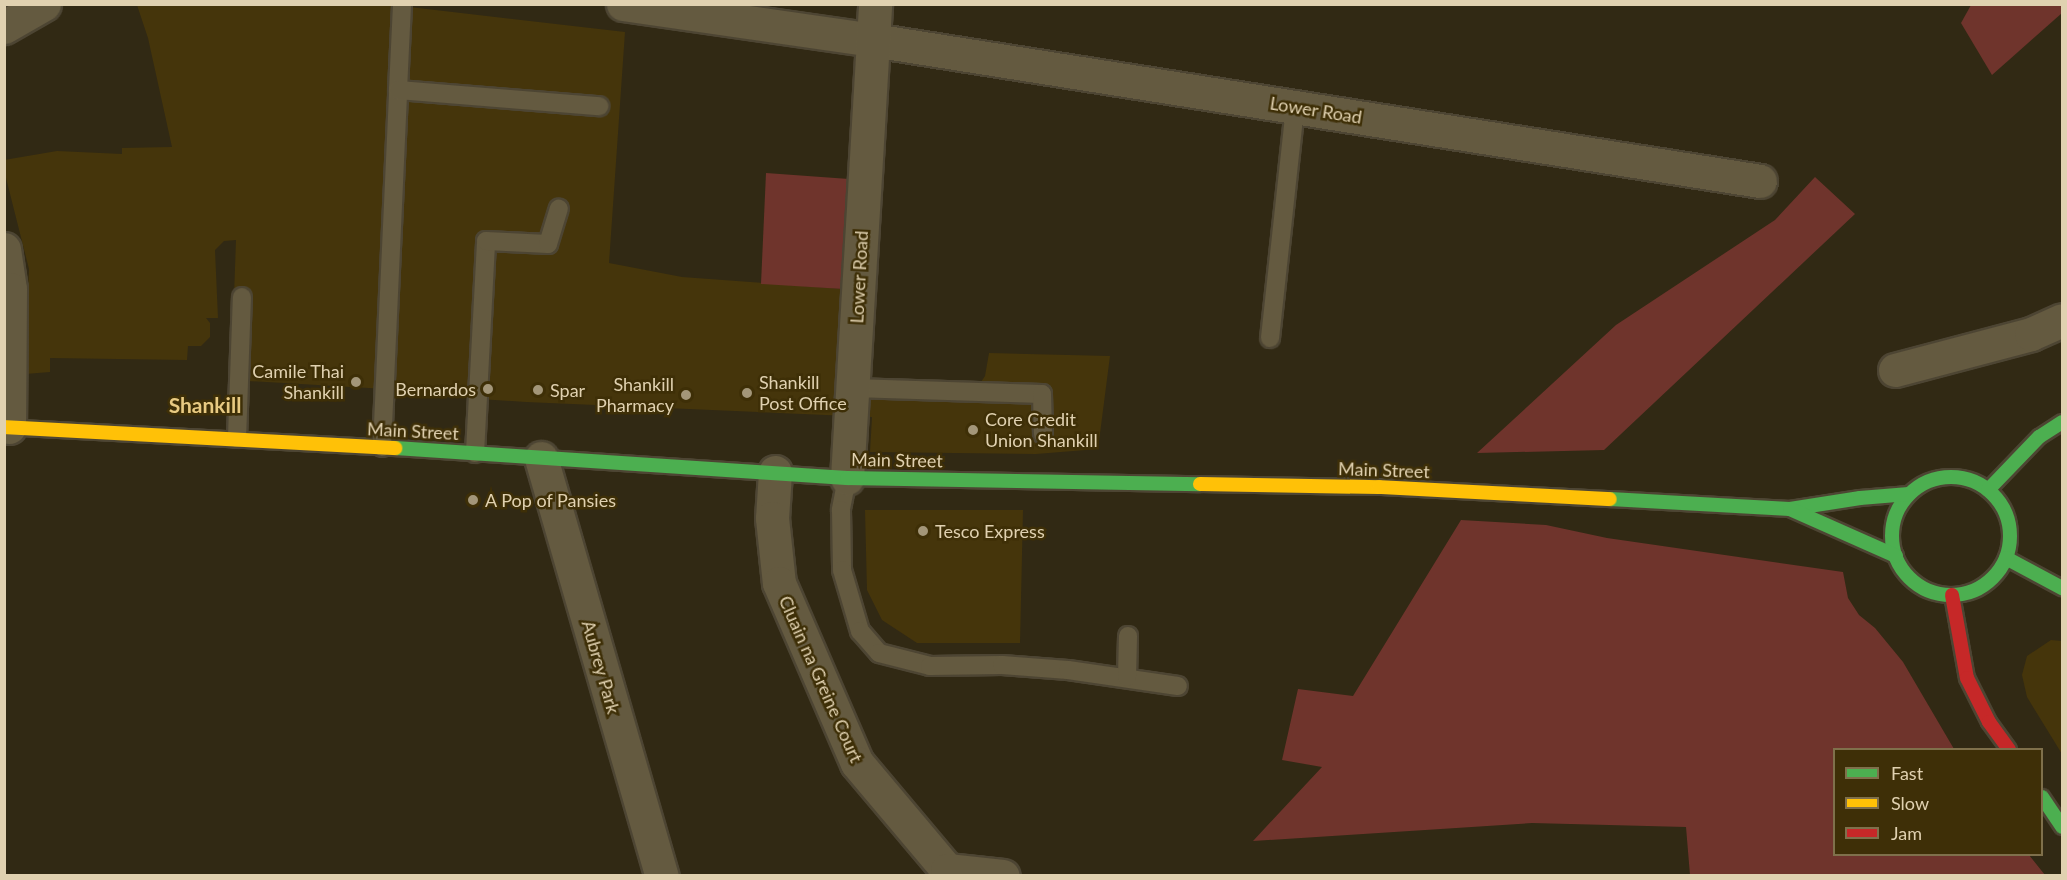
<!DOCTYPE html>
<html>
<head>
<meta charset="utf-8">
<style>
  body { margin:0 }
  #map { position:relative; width:2067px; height:880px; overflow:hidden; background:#312914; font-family:Lato,sans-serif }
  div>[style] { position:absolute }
  .built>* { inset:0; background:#45350b }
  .green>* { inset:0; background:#6f342c }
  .roads { filter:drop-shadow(2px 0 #4d4533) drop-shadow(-2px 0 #4d4533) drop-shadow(0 2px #4d4533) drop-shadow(0 -2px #4d4533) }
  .lane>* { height:18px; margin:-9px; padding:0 9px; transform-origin:9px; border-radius:9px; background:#645a40 }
  .street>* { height:33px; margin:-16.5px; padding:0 16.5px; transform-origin:16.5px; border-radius:16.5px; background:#645a40 }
  .fast>* { height:14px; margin:-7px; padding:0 7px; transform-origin:7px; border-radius:7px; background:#4caf50 }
  .fast>.ring { margin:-7px; padding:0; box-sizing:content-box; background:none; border:14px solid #4caf50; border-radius:50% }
  .slow>* { height:14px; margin:-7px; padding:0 7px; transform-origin:7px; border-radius:7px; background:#ffc107 }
  .jam>* { height:14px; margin:-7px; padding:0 7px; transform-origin:7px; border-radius:7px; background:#c62828 }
  .dots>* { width:16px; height:16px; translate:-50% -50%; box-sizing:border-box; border:3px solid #3e2f07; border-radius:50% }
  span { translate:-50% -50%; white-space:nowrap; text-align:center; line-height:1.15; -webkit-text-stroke:5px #3e2f07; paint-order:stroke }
  .street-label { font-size:18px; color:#e0d1b0 }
  .poi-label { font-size:18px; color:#e0d1b0 }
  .right { translate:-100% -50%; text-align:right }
  .left { translate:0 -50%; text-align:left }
  .quarter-label { font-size:21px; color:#e8ca82; font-weight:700 }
  .frame { position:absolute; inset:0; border:6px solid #e0d1b0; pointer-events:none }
  .legend { position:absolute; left:1833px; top:748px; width:210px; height:108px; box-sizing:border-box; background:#3e2f07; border:2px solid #7f704b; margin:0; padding:8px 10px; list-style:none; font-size:18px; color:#e0d1b0 }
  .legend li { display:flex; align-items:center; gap:12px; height:30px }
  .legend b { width:30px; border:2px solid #7f704b }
</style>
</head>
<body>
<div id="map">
  <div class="built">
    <div style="clip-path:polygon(384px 4px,625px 32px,609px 263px,682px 277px,843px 289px,841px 381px,972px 386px,981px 382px,985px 376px,989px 353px,1110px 356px,1098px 449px,1036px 454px,870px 452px,872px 417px,526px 402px,403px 394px,403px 390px,231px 380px,236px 240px,224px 241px,215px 250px,218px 318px,206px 318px,210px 323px,210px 337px,201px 346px,188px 346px,187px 360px,50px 358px,50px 372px,25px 374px,29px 269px,5px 174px,4px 160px,57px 151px,122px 154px,122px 148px,172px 147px,148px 38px,137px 5px)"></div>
    <div style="clip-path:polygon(865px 510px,1023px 510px,1020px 643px,917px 643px,882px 620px,867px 590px)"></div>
    <div style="clip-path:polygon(2051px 640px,2062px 641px,2062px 754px,2027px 697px,2022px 675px,2027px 656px)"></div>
  </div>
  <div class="green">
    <div style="clip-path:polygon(1971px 5px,2062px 5px,2062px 13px,1992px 75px,1961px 23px)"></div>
    <div style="clip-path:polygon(766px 173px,849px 179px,843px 289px,761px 284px)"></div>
    <div style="clip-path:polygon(1815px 177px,1855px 214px,1604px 450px,1477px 453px,1616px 325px,1775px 220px)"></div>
    <div style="clip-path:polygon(1461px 520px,1546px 525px,1607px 538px,1843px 572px,1848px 598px,1859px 615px,1875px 628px,1903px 662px,1954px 749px,1834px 750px,1834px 854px,2029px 855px,2045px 875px,1690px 875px,1686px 827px,1532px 823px,1253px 841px,1322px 767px,1282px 760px,1298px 689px,1353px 696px)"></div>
  </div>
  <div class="roads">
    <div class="lane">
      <div style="left:398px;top:90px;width:86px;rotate:-87.3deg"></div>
      <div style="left:1270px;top:338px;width:232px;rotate:-83.8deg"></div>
      <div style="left:853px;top:388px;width:189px;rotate:1.8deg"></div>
      <div style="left:1042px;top:394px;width:40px;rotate:88.6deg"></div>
      <div style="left:237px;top:438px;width:141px;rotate:-88deg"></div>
      <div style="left:382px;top:447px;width:357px;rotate:-87.4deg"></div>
      <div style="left:398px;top:90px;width:202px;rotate:4.6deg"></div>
      <div style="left:475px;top:453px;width:212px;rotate:-87deg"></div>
      <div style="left:486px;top:241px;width:62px;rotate:2.8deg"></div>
      <div style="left:548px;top:244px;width:37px;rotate:-73deg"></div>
      <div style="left:847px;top:478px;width:33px;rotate:101deg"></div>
      <div style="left:841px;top:510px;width:60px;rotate:89deg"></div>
      <div style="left:842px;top:570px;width:64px;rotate:73.6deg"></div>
      <div style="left:860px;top:631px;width:29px;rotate:49deg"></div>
      <div style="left:879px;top:653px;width:53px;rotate:14.3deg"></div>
      <div style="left:930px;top:666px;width:72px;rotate:-0.8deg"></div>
      <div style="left:1002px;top:665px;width:66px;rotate:4.3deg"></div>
      <div style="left:1068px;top:670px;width:111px;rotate:8.3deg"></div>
      <div style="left:1127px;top:677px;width:41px;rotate:-88.6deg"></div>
    </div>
    <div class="street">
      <div style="left:623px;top:4px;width:253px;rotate:8.2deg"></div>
      <div style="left:873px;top:40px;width:898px;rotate:9.03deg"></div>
      <div style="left:4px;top:27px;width:46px;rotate:-29.9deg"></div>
      <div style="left:4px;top:249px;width:40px;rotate:81.5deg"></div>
      <div style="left:10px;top:289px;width:138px;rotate:90.4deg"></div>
      <div style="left:1895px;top:370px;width:141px;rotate:-14.8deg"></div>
      <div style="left:2031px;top:334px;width:34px;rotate:-24deg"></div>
      <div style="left:541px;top:458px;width:435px;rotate:73.9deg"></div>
      <div style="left:775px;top:472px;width:46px;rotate:93.7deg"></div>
      <div style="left:772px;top:518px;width:65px;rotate:83.9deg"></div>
      <div style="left:779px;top:583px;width:196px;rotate:66.6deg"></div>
      <div style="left:857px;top:763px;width:140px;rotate:49.9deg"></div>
      <div style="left:947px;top:870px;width:56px;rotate:6.1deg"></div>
      <div style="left:847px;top:478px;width:475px;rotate:-86.6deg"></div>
    </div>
    <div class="fast">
      <div style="left:395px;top:448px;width:453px;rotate:3.8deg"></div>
      <div style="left:847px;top:478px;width:353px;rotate:1deg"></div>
      <div class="ring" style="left:1892px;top:477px;width:104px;height:104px"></div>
      <div style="left:1988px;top:490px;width:74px;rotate:-46.1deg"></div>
      <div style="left:2039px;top:437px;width:27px;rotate:-33deg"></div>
      <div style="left:1610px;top:499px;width:180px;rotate:3.2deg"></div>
      <div style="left:1790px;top:509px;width:71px;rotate:-8.9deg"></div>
      <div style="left:1860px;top:498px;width:49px;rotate:-4.7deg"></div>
      <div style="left:1790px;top:509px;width:116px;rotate:23.9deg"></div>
      <div style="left:2006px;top:558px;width:64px;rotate:28.2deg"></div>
      <div style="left:2042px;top:797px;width:36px;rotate:56deg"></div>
    </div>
    <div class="slow">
      <div style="left:4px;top:427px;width:392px;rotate:3.1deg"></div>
      <div style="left:1200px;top:484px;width:179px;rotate:1deg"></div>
      <div style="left:1379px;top:487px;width:231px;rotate:3deg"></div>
    </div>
    <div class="jam">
      <div style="left:1952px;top:595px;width:84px;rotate:79.8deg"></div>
      <div style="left:1967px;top:678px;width:49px;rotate:63.4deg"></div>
      <div style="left:1989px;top:722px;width:34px;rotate:54deg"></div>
    </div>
  </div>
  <div class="dots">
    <div style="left:356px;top:382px;background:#a39679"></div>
    <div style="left:488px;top:389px;background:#a39679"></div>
    <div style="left:538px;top:390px;background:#a39679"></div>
    <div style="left:747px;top:393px;background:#a39679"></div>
    <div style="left:686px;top:395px;background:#a39679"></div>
    <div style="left:973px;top:430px;background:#a39679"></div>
    <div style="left:473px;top:500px;background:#a39679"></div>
    <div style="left:923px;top:531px;background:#a39679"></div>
  </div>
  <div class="street-label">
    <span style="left:1316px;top:110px;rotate:9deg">Lower Road</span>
    <span style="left:859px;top:277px;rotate:-87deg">Lower Road</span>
    <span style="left:413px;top:431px;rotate:3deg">Main Street</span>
    <span style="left:897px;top:460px;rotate:1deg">Main Street</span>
    <span style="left:1384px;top:470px;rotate:2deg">Main Street</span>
    <span style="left:601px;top:667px;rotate:74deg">Aubrey Park</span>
    <span style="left:821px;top:679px;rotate:66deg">Cluain na Greine Court</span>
  </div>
  <div class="poi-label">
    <span class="right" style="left:344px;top:382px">Camile Thai<br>Shankill</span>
    <span class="left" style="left:759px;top:393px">Shankill<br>Post Office</span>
    <span class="right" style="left:674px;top:395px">Shankill<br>Pharmacy</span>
    <span class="right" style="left:476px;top:389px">Bernardos</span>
    <span class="left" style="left:550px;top:390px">Spar</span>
    <span class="left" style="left:985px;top:430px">Core Credit<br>Union Shankill</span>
    <span class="left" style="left:485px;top:500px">A Pop of Pansies</span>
    <span class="left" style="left:935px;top:531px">Tesco Express</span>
  </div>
  <div class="quarter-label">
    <span style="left:205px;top:405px">Shankill</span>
  </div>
  <div class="frame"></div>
  <ul class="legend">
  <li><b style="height:8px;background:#4caf50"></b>Fast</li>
  <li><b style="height:8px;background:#ffc107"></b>Slow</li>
  <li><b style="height:8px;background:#c62828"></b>Jam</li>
  </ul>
</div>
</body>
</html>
